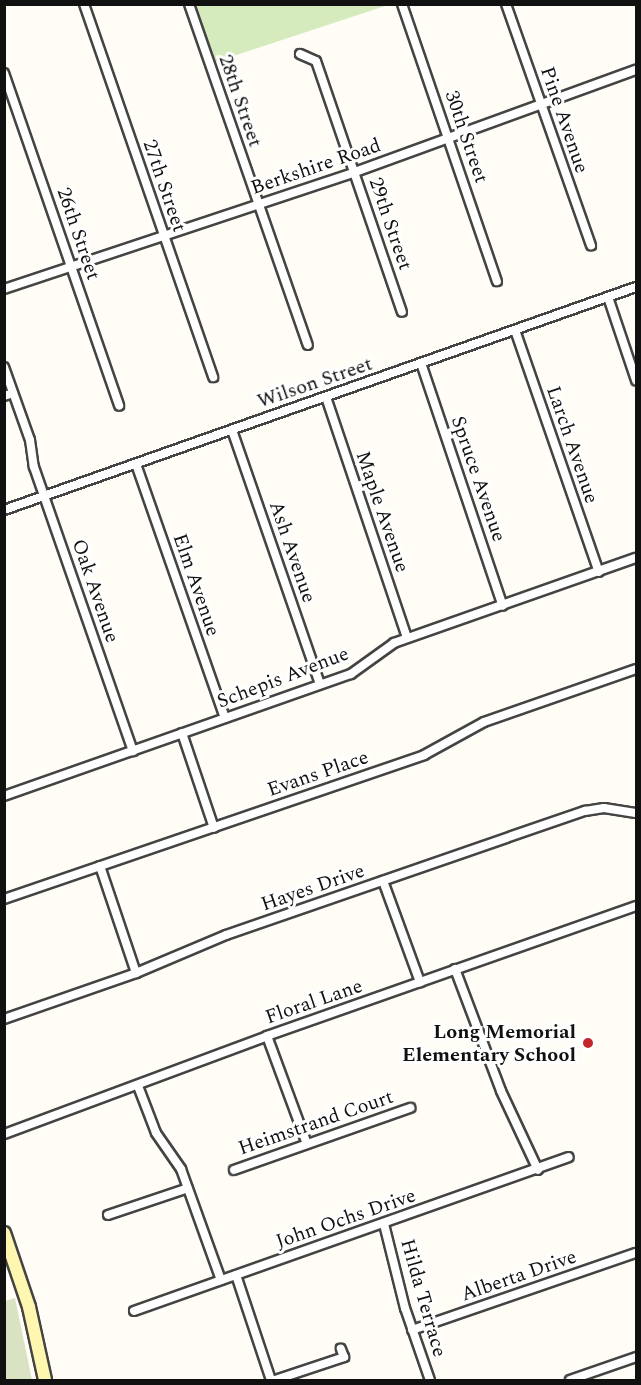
<!DOCTYPE html>
<html>
<head>
<meta charset="utf-8">
<style>
  body { margin:0 }
  #map { position:relative; width:641px; height:1385px; overflow:hidden; background:#fffdf5; font-family:Spectral,serif }
  div>[style] { position:absolute }
  .green>* { inset:0; background:#d5ebbd }
  .cemetery>* { inset:0; background:#d9e3c4 }
  .roads { filter:drop-shadow(2px 0 #444) drop-shadow(-2px 0 #444) drop-shadow(0 2px #444) drop-shadow(0 -2px #444) }
  .street>* { height:8px; margin:-4px; padding:0 4px; transform-origin:4px; border-radius:4px; background:#fff }
  .secondary>* { height:12px; margin:-6px; padding:0 6px; transform-origin:6px; border-radius:6px; background:#fff6b0 }
  .dots>* { width:16px; height:16px; translate:-50% -50%; box-sizing:border-box; border:3px solid #fff; border-radius:50% }
  span { translate:-50% -50%; white-space:nowrap; text-align:center; line-height:1.15; -webkit-text-stroke:6px #fff; paint-order:stroke }
  .street-label { font-size:20px; color:#111 }
  .poi-label { font-size:20px; color:#111; font-weight:700 }
  .right { translate:-100% -50%; text-align:right }
  .frame { position:absolute; inset:0; border:6px solid #111; pointer-events:none }
</style>
</head>
<body>
<div id="map">
  <div class="green">
    <div style="clip-path:polygon(189px 4px,388px 5px,209px 64px)"></div>
  </div>
  <div class="cemetery">
    <div style="clip-path:polygon(15px 1298px,26px 1351px,32px 1380px,5px 1380px,5px 1301px)"></div>
  </div>
  <div class="roads">
    <div class="street">
      <div style="left:84px;top:4px;width:395px;rotate:70.9deg"></div>
      <div style="left:189px;top:4px;width:361px;rotate:70.8deg"></div>
      <div style="left:402px;top:4px;width:293px;rotate:71.1deg"></div>
      <div style="left:506px;top:4px;width:256px;rotate:70.6deg"></div>
      <div style="left:300px;top:54px;width:17px;rotate:24deg"></div>
      <div style="left:316px;top:61px;width:265px;rotate:71.1deg"></div>
      <div style="left:4px;top:73px;width:352px;rotate:70.9deg"></div>
      <div style="left:4px;top:289px;width:370px;rotate:-18.4deg"></div>
      <div style="left:355px;top:172px;width:299px;rotate:-20deg"></div>
      <div style="left:608px;top:297px;width:88px;rotate:71.4deg"></div>
      <div style="left:515px;top:330px;width:256px;rotate:70.9deg"></div>
      <div style="left:421px;top:363px;width:256px;rotate:71.4deg"></div>
      <div style="left:4px;top:367px;width:77px;rotate:70.4deg"></div>
      <div style="left:30px;top:440px;width:27px;rotate:82deg"></div>
      <div style="left:34px;top:467px;width:301px;rotate:70.8deg"></div>
      <div style="left:4px;top:396px;width:9px;rotate:-18deg"></div>
      <div style="left:326px;top:397px;width:254px;rotate:71.4deg"></div>
      <div style="left:232px;top:430px;width:269px;rotate:70.9deg"></div>
      <div style="left:136px;top:464px;width:269px;rotate:70.7deg"></div>
      <div style="left:4px;top:510px;width:670px;rotate:-19.44deg"></div>
      <div style="left:182px;top:733px;width:100px;rotate:71.4deg"></div>
      <div style="left:4px;top:796px;width:368px;rotate:-19.4deg"></div>
      <div style="left:351px;top:674px;width:53px;rotate:-35.8deg"></div>
      <div style="left:394px;top:643px;width:256px;rotate:-19.4deg"></div>
      <div style="left:100px;top:866px;width:113px;rotate:71.4deg"></div>
      <div style="left:383px;top:881px;width:108px;rotate:69.9deg"></div>
      <div style="left:4px;top:899px;width:444px;rotate:-18.9deg"></div>
      <div style="left:424px;top:755px;width:68px;rotate:-28.8deg"></div>
      <div style="left:484px;top:722px;width:161px;rotate:-19.2deg"></div>
      <div style="left:455px;top:969px;width:130px;rotate:69.3deg"></div>
      <div style="left:501px;top:1091px;width:87px;rotate:64.9deg"></div>
      <div style="left:4px;top:1019px;width:140px;rotate:-19.2deg"></div>
      <div style="left:136px;top:973px;width:98px;rotate:-22.9deg"></div>
      <div style="left:226px;top:935px;width:380px;rotate:-19.1deg"></div>
      <div style="left:585px;top:811px;width:19px;rotate:-9deg"></div>
      <div style="left:604px;top:808px;width:32px;rotate:9deg"></div>
      <div style="left:267px;top:1036px;width:115px;rotate:69.7deg"></div>
      <div style="left:138px;top:1086px;width:50px;rotate:69deg"></div>
      <div style="left:156px;top:1133px;width:44px;rotate:55.2deg"></div>
      <div style="left:181px;top:1169px;width:118px;rotate:70.2deg"></div>
      <div style="left:4px;top:1134px;width:281px;rotate:-20.4deg"></div>
      <div style="left:267px;top:1036px;width:391px;rotate:-19.4deg"></div>
      <div style="left:234px;top:1170px;width:187px;rotate:-19.4deg"></div>
      <div style="left:108px;top:1215px;width:84px;rotate:-18.6deg"></div>
      <div style="left:384px;top:1224px;width:87px;rotate:76deg"></div>
      <div style="left:405px;top:1308px;width:76px;rotate:70.9deg"></div>
      <div style="left:236px;top:1275px;width:111px;rotate:71.6deg"></div>
      <div style="left:134px;top:1311px;width:461px;rotate:-19.5deg"></div>
      <div style="left:412px;top:1330px;width:237px;rotate:-19deg"></div>
      <div style="left:275px;top:1380px;width:73px;rotate:-18.4deg"></div>
      <div style="left:344px;top:1357px;width:9px;rotate:-111deg"></div>
      <div style="left:570px;top:1380px;width:70px;rotate:-19.2deg"></div>
    </div>
    <div class="secondary">
      <div style="left:4px;top:1233px;width:78px;rotate:71.3deg"></div>
      <div style="left:29px;top:1307px;width:75px;rotate:77.6deg"></div>
    </div>
  </div>
  <div class="dots">
    <div style="left:588px;top:1043px;background:#c4262e"></div>
  </div>
  <div class="street-label">
    <span style="left:240px;top:101px;rotate:71deg">28th Street</span>
    <span style="left:564px;top:120px;rotate:71deg">Pine Avenue</span>
    <span style="left:466px;top:137px;rotate:71deg">30th Street</span>
    <span style="left:316px;top:167px;rotate:-19deg">Berkshire Road</span>
    <span style="left:164px;top:186px;rotate:71deg">27th Street</span>
    <span style="left:390px;top:224px;rotate:71deg">29th Street</span>
    <span style="left:78px;top:234px;rotate:71deg">26th Street</span>
    <span style="left:315px;top:383px;rotate:-19deg">Wilson Street</span>
    <span style="left:572px;top:445px;rotate:71deg">Larch Avenue</span>
    <span style="left:478px;top:479px;rotate:71deg">Spruce Avenue</span>
    <span style="left:382px;top:512px;rotate:71deg">Maple Avenue</span>
    <span style="left:292px;top:552px;rotate:71deg">Ash Avenue</span>
    <span style="left:196px;top:585px;rotate:71deg">Elm Avenue</span>
    <span style="left:95px;top:591px;rotate:71deg">Oak Avenue</span>
    <span style="left:283px;top:678px;rotate:-21deg">Schepis Avenue</span>
    <span style="left:318px;top:774px;rotate:-19deg">Evans Place</span>
    <span style="left:313px;top:888px;rotate:-19deg">Hayes Drive</span>
    <span style="left:314px;top:1002px;rotate:-19deg">Floral Lane</span>
    <span style="left:316px;top:1123px;rotate:-19deg">Heimstrand Court</span>
    <span style="left:346px;top:1219px;rotate:-19deg">John Ochs Drive</span>
    <span style="left:519px;top:1276px;rotate:-19deg">Alberta Drive</span>
    <span style="left:423px;top:1298px;rotate:74deg">Hilda Terrace</span>
  </div>
  <div class="poi-label">
    <span class="right" style="left:576px;top:1044px">Long Memorial<br>Elementary School</span>
  </div>
  <div class="frame"></div>
</div>
</body>
</html>
